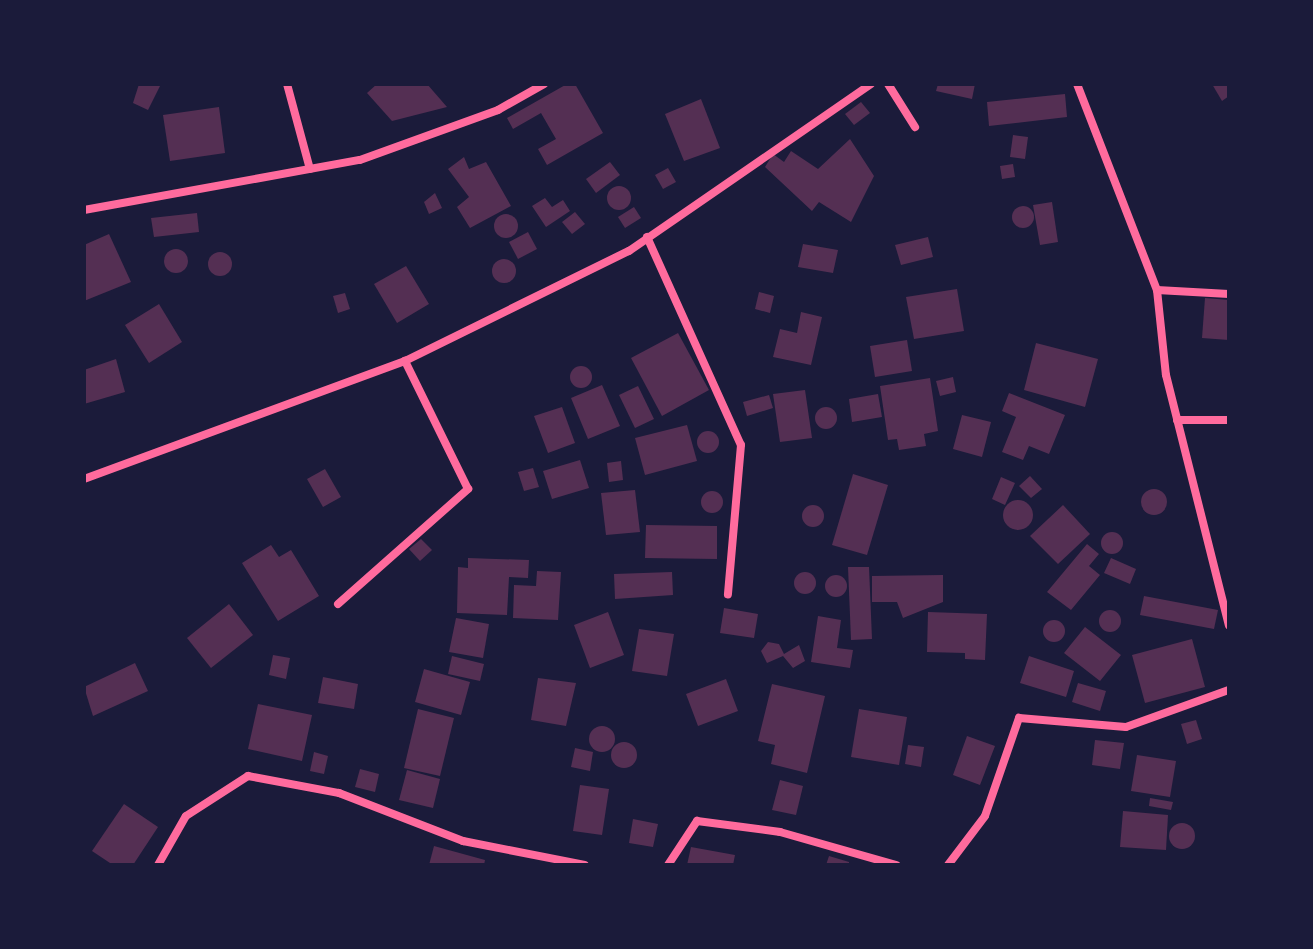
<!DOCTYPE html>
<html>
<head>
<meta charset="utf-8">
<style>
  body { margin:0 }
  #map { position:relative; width:1313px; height:949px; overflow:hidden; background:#1b1b3a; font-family:Georgia,serif }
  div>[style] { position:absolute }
  .building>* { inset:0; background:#542f53 }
  .round { border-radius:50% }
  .minor>* { height:8px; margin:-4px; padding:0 4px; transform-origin:4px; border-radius:4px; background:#ff6b9d }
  span { translate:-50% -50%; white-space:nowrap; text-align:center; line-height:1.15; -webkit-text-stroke:8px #1b1b3a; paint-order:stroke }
  .frame { position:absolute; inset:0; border:86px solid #1b1b3a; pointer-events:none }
</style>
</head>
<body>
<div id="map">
  <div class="building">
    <div style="clip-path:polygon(139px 84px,161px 84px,148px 110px,133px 103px)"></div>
    <div style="clip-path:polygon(377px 84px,427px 84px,447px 107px,392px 121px,367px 93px)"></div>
    <div style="clip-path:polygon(567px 84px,575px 84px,603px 133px,547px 165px,538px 149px,556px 139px,541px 113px,513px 129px,507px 118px)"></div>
    <div style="clip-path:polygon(938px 84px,975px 84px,972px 99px,936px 91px)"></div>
    <div style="clip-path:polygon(1212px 84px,1229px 84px,1229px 96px,1222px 101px)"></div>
    <div style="clip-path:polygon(1065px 94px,1067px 117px,989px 126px,987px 102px)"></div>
    <div style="clip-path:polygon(701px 99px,720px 148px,684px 161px,665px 114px)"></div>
    <div style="clip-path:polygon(861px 102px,870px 113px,854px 125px,845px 114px)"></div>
    <div style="clip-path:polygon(219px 107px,225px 153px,170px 161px,163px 115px)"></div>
    <div style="clip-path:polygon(1013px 135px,1028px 137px,1025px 159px,1010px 157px)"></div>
    <div style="clip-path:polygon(850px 139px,874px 176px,851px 222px,819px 202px,812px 211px,765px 167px,773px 154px,784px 162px,791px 151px,818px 169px)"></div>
    <div style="clip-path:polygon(464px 157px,469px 169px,486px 162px,511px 206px,470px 228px,457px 207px,469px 197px,448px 169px)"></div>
    <div style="clip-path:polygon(610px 162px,620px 175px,596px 193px,586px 179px)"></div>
    <div style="clip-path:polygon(1013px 164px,1015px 177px,1002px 179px,1000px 166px)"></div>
    <div style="clip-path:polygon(668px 168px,676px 182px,663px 189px,655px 175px)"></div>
    <div class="round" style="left:607px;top:186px;width:24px;height:24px"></div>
    <div style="clip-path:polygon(435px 193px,442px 208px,429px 214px,424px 202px)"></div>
    <div style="clip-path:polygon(545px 198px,552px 207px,563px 200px,570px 211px,546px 227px,532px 206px)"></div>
    <div style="clip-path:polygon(1052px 202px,1058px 242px,1040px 245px,1033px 205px)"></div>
    <div class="round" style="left:1012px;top:206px;width:22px;height:22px"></div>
    <div style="clip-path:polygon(634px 207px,641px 218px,625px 228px,618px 217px)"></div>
    <div style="clip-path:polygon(575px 212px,585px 224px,572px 234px,562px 222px)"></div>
    <div style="clip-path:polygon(197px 213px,199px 232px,154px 237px,151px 218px)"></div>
    <div class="round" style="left:494px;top:214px;width:24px;height:24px"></div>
    <div style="clip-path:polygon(528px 232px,537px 249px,518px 259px,509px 242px)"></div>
    <div style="clip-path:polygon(109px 234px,131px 282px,84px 301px,84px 245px)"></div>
    <div style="clip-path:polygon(928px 237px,933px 257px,901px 265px,895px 245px)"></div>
    <div style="clip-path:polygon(803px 244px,838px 250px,833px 273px,798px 267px)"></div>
    <div class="round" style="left:164px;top:249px;width:24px;height:24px"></div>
    <div class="round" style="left:208px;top:252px;width:24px;height:24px"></div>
    <div class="round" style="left:492px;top:259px;width:24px;height:24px"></div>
    <div style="clip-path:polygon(406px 266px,429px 304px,397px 323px,374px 284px)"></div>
    <div style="clip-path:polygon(957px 289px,964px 331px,914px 339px,906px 297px)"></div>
    <div style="clip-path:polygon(759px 292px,774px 296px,770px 313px,755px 309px)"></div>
    <div style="clip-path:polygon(345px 293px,350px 309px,338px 313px,333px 296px)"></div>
    <div style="clip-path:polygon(1205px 298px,1229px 300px,1229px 340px,1202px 338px)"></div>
    <div style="clip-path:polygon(159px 304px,182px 342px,149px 363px,125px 325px)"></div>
    <div style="clip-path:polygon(801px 312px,822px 317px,811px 365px,773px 357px,780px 329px,797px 333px)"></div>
    <div style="clip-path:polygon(678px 333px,709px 390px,662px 416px,631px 358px)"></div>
    <div style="clip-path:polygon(907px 340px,912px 371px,875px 377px,870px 346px)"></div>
    <div style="clip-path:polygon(1036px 343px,1098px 359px,1085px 407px,1024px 390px)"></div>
    <div style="clip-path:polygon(116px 359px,125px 392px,84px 404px,84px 370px)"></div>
    <div class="round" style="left:570px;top:366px;width:22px;height:22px"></div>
    <div style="clip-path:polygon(953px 377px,956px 392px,940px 396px,936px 381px)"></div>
    <div style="clip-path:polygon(930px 378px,938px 431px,924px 434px,926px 446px,899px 450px,897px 439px,888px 440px,880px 386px)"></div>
    <div style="clip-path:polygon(602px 385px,620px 426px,588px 439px,571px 398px)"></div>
    <div style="clip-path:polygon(638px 386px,654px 419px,635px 428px,619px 395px)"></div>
    <div style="clip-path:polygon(805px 390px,812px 438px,780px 442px,773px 394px)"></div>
    <div style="clip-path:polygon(1009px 393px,1065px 415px,1049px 454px,1029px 446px,1023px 460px,1002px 452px,1016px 417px,1002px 411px)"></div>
    <div style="clip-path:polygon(878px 394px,882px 417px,852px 422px,849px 399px)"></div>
    <div style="clip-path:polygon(769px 395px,773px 408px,747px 416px,743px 402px)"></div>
    <div class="round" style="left:815px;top:407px;width:22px;height:22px"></div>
    <div style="clip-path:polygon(562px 407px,575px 443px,548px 453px,534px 416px)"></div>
    <div style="clip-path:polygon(962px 415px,991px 422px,982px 457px,953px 449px)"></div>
    <div style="clip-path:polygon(687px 425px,697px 461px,645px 475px,635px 438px)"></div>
    <div class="round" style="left:697px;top:431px;width:22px;height:22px"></div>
    <div style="clip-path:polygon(580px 460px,589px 488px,552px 499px,543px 471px)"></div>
    <div style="clip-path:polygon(621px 461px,623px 480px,609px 482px,607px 463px)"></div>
    <div style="clip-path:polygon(533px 468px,539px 487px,524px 491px,518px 472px)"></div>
    <div style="clip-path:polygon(325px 469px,341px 497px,323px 507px,307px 479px)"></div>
    <div style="clip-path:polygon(853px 474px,888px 485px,867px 555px,832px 545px)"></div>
    <div style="clip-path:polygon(1030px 476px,1042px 489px,1031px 498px,1019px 486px)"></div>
    <div style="clip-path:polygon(1001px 477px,1015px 483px,1005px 505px,992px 499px)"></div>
    <div class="round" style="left:1141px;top:489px;width:26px;height:26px"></div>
    <div style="clip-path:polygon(635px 490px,640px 532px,606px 535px,601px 493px)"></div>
    <div class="round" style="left:701px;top:491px;width:22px;height:22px"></div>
    <div class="round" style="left:1003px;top:500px;width:30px;height:30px"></div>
    <div class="round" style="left:802px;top:505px;width:22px;height:22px"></div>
    <div style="clip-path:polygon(1063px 505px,1090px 534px,1058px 564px,1030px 536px)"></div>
    <div style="clip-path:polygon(646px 525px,717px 526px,717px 559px,645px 558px)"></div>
    <div class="round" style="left:1101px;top:532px;width:22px;height:22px"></div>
    <div style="clip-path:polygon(421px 539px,432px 550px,420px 561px,409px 549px)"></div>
    <div style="clip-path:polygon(1087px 544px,1099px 554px,1089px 566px,1100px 575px,1071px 610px,1047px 592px)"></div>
    <div style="clip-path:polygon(271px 545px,279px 557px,291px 550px,319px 596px,278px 621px,242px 563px)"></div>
    <div style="clip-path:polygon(468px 558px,529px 560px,528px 578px,509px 577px,507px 615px,457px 613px,458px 567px,468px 568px)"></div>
    <div style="clip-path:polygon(1111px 558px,1136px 569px,1130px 584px,1104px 573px)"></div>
    <div style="clip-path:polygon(848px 567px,869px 567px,872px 639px,851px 640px)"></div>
    <div style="clip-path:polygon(537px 571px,561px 572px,558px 620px,513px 618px,514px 585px,536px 586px)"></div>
    <div class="round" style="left:794px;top:572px;width:22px;height:22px"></div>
    <div style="clip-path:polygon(672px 572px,673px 595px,615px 599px,614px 574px)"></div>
    <div class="round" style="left:825px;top:575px;width:22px;height:22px"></div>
    <div style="clip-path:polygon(943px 575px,943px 602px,903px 618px,897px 602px,872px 602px,872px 576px)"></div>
    <div style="clip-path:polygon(1144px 596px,1218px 610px,1214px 629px,1140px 615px)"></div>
    <div style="clip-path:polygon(229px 604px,253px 635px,211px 668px,187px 638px)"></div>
    <div style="clip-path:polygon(724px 608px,758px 614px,754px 638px,720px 633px)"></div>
    <div class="round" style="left:1099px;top:610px;width:22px;height:22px"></div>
    <div style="clip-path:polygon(608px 612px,624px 655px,590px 668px,574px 625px)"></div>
    <div style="clip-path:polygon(928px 612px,987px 614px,985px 660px,965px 659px,965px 653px,927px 652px)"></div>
    <div style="clip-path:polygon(818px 616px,841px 620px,837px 648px,853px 650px,850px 668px,811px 662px)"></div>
    <div style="clip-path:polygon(456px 618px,489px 624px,483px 658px,449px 652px)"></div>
    <div class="round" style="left:1043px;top:620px;width:22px;height:22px"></div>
    <div style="clip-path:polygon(1085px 627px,1121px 655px,1100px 681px,1064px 653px)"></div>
    <div style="clip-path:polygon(639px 629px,674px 634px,667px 676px,632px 671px)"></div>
    <div style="clip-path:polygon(1192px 639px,1205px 687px,1145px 703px,1132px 655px)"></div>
    <div style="clip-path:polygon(768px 642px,779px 644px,784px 654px,799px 645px,805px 661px,793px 668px,783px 656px,767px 663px,761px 651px)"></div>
    <div style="clip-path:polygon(273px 655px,290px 658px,286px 679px,269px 675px)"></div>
    <div style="clip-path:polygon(452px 656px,484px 664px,480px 681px,448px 674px)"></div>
    <div style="clip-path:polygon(1029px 656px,1074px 671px,1066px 697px,1020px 683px)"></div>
    <div style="clip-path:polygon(135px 663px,148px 691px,93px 716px,84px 687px)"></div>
    <div style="clip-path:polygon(424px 669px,470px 682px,461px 715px,415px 702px)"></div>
    <div style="clip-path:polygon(323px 677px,358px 684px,354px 709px,318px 703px)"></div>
    <div style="clip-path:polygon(538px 678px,576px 683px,566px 726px,531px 720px)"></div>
    <div style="clip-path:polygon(726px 679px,738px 711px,698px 726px,686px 694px)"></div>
    <div style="clip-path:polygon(1078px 683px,1106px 691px,1100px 711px,1072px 702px)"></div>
    <div style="clip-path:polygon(772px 684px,825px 696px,807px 773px,771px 764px,775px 745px,758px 741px)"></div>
    <div style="clip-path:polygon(258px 704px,312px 715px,302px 761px,248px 749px)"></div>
    <div style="clip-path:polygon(418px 709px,454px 718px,440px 776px,404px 768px)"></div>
    <div style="clip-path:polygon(859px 709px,907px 717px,899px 765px,851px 757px)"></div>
    <div style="clip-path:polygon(1196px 720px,1202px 739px,1187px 744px,1181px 724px)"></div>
    <div class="round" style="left:589px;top:726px;width:26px;height:26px"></div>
    <div style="clip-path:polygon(967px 736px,995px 746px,980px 785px,953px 775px)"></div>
    <div style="clip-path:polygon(1095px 740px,1124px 743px,1120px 769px,1092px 765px)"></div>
    <div class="round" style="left:611px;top:742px;width:26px;height:26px"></div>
    <div style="clip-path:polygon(908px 745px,924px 747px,921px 767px,905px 764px)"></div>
    <div style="clip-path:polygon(575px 748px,593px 752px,590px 771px,571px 767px)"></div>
    <div style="clip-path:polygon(314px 752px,328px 756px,324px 774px,310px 771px)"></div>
    <div style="clip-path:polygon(1137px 755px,1176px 761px,1170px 797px,1131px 791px)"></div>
    <div style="clip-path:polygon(360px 769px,379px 774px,375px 792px,355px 787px)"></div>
    <div style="clip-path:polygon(407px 770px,440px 779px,433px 808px,399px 800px)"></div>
    <div style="clip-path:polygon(780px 780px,803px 786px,796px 815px,772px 810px)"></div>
    <div style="clip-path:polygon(580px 785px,609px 789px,602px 835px,573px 831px)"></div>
    <div style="clip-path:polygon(1150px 798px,1173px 802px,1171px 810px,1149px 806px)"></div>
    <div style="clip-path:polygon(124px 804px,158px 827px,133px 865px,113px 865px,92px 851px)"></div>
    <div style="clip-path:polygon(1123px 811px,1168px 815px,1166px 850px,1120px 847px)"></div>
    <div style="clip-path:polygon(633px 819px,658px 824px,653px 847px,629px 843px)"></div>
    <div class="round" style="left:1169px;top:823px;width:26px;height:26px"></div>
    <div style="clip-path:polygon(434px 846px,485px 860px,484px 865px,429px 865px)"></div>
    <div style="clip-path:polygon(691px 847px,735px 855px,733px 865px,687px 865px)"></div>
    <div style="clip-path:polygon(829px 856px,849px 862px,849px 865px,826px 865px)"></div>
  </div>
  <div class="minor">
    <div style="left:287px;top:84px;width:88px;rotate:74.9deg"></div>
    <div style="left:888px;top:84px;width:51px;rotate:57.9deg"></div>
    <div style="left:1077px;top:84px;width:221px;rotate:68.8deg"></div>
    <div style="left:1157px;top:290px;width:85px;rotate:84deg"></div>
    <div style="left:1166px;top:375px;width:258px;rotate:75.9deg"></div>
    <div style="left:84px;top:210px;width:280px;rotate:-10.3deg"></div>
    <div style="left:360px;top:160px;width:147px;rotate:-19.9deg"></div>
    <div style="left:498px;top:110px;width:53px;rotate:-29.5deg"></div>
    <div style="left:647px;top:237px;width:228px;rotate:65.7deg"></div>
    <div style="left:741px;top:445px;width:150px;rotate:95deg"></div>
    <div style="left:1157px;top:290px;width:72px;rotate:3.2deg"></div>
    <div style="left:1177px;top:420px;width:52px"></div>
    <div style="left:84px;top:479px;width:342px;rotate:-20.2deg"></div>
    <div style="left:405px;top:361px;width:250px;rotate:-26.2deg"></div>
    <div style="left:629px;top:251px;width:294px;rotate:-34.6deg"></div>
    <div style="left:338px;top:604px;width:174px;rotate:-41.5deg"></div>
    <div style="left:468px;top:489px;width:143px;rotate:-116.2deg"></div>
    <div style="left:158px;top:865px;width:56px;rotate:-60.3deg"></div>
    <div style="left:186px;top:816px;width:74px;rotate:-32.8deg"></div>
    <div style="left:248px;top:776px;width:93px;rotate:10.6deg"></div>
    <div style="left:339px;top:793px;width:133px;rotate:21.2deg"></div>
    <div style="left:463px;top:841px;width:124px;rotate:11.1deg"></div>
    <div style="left:668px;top:865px;width:53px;rotate:-56.6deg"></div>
    <div style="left:697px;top:821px;width:84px;rotate:7.5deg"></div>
    <div style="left:780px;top:832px;width:121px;rotate:15.9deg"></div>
    <div style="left:948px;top:865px;width:61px;rotate:-52.9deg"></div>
    <div style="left:985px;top:816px;width:104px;rotate:-70.9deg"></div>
    <div style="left:1019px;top:718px;width:107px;rotate:4.8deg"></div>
    <div style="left:1126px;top:727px;width:109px;rotate:-19.8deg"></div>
  </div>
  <div class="frame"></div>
</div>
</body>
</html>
